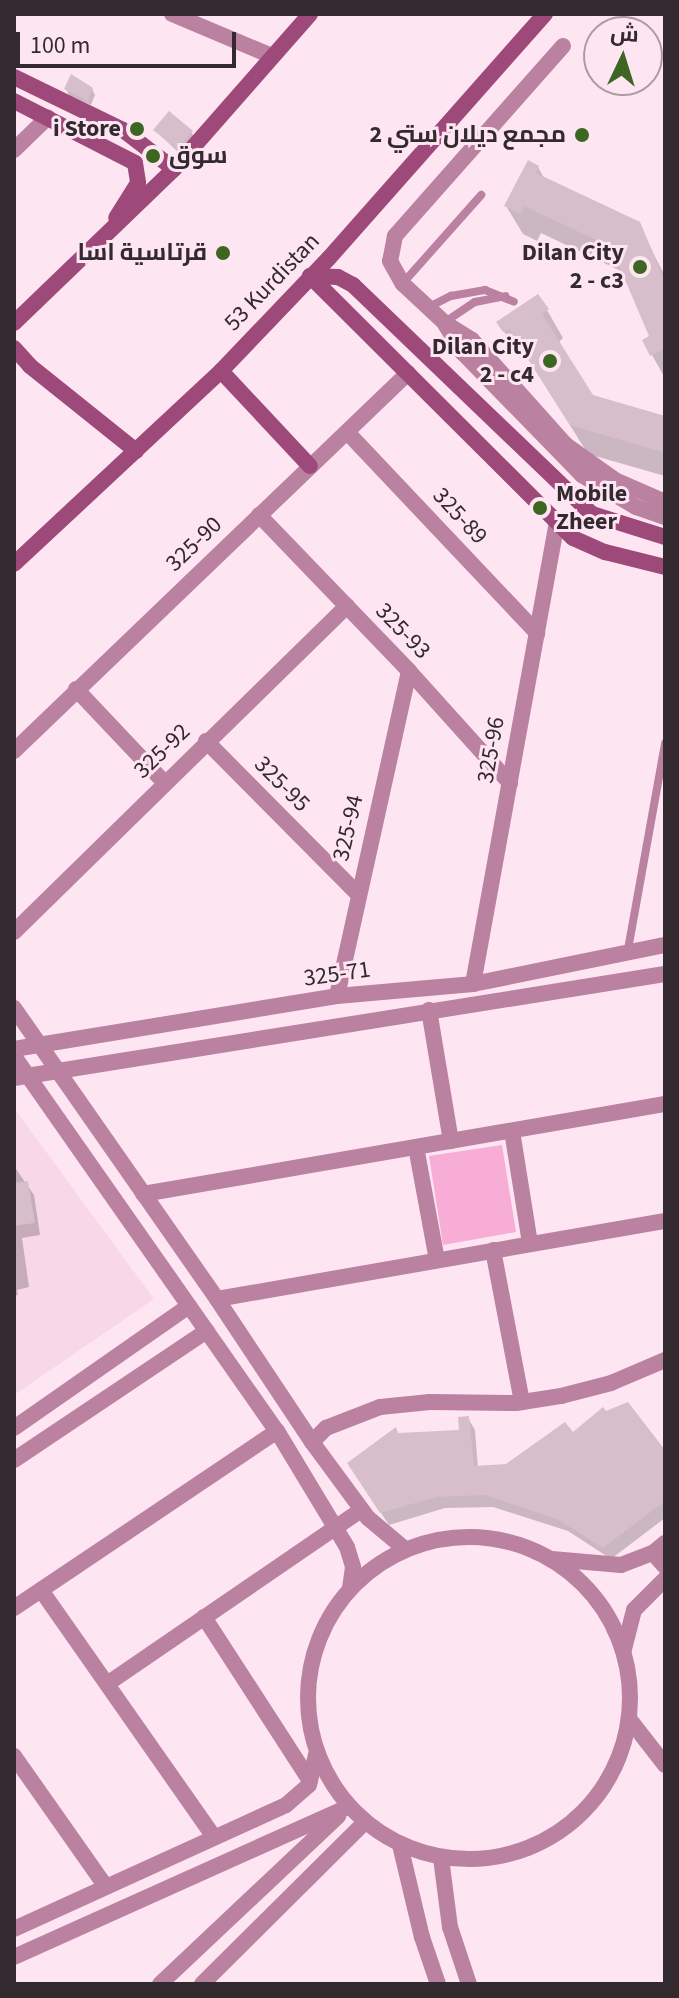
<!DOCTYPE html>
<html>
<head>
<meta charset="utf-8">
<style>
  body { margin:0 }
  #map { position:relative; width:679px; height:1998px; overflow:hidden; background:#fee5f2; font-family:"Source Sans 3",Cairo,sans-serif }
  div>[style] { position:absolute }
  .built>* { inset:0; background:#f8d7e8 }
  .green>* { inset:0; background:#f7add5 }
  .shadow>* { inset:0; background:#0003 }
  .building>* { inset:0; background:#d6beca }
  .service>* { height:8px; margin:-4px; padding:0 4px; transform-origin:4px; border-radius:4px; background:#bb81a1 }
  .minor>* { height:16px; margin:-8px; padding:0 8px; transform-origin:8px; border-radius:8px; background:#bb81a1 }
  .tertiary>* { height:16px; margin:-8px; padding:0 8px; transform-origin:8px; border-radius:8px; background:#bb81a1 }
  .tertiary>.ring { margin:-8px; padding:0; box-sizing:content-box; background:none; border:16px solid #bb81a1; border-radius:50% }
  .secondary>* { height:16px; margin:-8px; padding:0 8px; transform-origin:8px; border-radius:8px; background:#9d4a7b }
  .dots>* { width:22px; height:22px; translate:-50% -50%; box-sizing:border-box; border:4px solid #fee5f2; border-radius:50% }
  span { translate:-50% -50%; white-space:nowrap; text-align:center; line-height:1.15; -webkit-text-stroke:6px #fee5f2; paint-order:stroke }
  .poi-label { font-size:24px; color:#332a2f; font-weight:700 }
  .right { translate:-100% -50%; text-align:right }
  .left { translate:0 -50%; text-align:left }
  .street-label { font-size:24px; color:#332a2f }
  .frame { position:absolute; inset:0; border:16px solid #332a2f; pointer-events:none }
  .north { position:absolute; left:583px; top:16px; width:80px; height:80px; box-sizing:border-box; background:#fee5f2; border:2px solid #ad9aa4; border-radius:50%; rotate:4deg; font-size:22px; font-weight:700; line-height:32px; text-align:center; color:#332a2f }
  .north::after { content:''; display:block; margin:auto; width:28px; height:36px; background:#3c6622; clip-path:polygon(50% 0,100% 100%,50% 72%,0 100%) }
  .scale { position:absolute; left:16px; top:32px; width:220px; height:36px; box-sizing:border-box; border:4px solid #332a2f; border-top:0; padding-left:10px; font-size:24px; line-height:28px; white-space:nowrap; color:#332a2f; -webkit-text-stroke:6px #fee5f2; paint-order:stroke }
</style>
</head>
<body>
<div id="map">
  <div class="built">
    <div style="clip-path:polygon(14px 1108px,154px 1299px,14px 1395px)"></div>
  </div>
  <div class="green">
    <div style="clip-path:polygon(502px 1145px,516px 1232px,443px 1245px,429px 1156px)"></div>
  </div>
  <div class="shadow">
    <div style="clip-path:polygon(66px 89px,92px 89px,95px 95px,91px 105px,69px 95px)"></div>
    <div style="clip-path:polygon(155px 130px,191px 132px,195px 138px,180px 154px)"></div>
    <div style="clip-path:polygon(538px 167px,544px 178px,638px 223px,665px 276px,665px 378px,652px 355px,652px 337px,625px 273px,541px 233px,537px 241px,523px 234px,506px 206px)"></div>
    <div style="clip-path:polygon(547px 310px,563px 338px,558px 343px,592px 397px,665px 419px,665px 476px,588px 454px,527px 357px,521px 360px,499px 323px)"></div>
    <div style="clip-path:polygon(16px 1169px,34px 1195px,40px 1235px,22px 1238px,29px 1287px,17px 1290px,18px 1295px,14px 1296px)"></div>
    <div style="clip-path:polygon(468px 1418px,475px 1430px,478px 1468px,506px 1466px,573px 1435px,665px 1453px,665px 1518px,611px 1559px,568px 1531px,493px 1507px,445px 1508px,389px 1525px,357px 1476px,399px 1435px,461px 1432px)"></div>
  </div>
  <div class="building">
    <div style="clip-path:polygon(71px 74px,93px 88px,88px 101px,64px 89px)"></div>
    <div style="clip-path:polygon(169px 111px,193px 131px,177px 149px,153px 130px)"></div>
    <div style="clip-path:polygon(528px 160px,539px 166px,536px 173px,640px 222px,665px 281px,665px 349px,650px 356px,642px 340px,649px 336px,611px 247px,524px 206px,521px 214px,504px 206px)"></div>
    <div style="clip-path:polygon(538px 294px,549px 309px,542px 314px,593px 395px,665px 416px,665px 453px,570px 425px,509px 329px,503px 332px,496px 322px)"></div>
    <div style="clip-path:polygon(28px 1181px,35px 1223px,14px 1226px,14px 1183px)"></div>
    <div style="clip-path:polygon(628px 1402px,665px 1450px,665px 1501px,603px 1548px,559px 1520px,485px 1495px,437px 1497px,380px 1513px,347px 1463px,396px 1427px,398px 1433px,459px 1430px,458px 1417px,469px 1416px,474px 1466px,506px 1464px,565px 1422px,573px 1432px,603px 1407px,606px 1411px)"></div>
  </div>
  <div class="service">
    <div style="left:403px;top:283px;width:118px;rotate:-48.4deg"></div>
    <div style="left:429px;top:307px;width:25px;rotate:-27deg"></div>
    <div style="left:451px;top:296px;width:35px;rotate:-10deg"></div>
    <div style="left:485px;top:290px;width:31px;rotate:22deg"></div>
    <div style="left:445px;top:322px;width:36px;rotate:-34deg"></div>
    <div style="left:475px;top:302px;width:31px;rotate:-11deg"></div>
    <div style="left:627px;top:955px;width:215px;rotate:-79.8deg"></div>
  </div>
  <div class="minor">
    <div style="left:172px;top:14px;width:108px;rotate:22.8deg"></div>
    <div style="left:563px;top:46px;width:254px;rotate:131.5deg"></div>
    <div style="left:395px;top:236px;width:25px;rotate:101deg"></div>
    <div style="left:390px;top:261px;width:26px;rotate:61deg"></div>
    <div style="left:403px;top:284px;width:57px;rotate:42.9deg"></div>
    <div style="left:445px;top:323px;width:32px;rotate:32deg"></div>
    <div style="left:472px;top:340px;width:141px;rotate:48.2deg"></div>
    <div style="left:566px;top:445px;width:60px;rotate:35.5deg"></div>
    <div style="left:615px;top:480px;width:55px;rotate:23.7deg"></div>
    <div style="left:14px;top:150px;width:47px;rotate:-44.1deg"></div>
    <div style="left:445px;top:324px;width:33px;rotate:59deg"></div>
    <div style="left:462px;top:352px;width:172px;rotate:45.7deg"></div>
    <div style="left:582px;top:475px;width:63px;rotate:30.7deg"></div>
    <div style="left:636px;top:507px;width:31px;rotate:19deg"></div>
    <div style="left:347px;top:432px;width:277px;rotate:46.6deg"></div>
    <div style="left:259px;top:515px;width:216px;rotate:46.1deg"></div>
    <div style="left:409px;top:671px;width:151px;rotate:48deg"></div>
    <div style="left:76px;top:689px;width:128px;rotate:46.6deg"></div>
    <div style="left:206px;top:741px;width:216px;rotate:45.2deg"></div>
    <div style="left:14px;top:751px;width:546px;rotate:-43.81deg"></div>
    <div style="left:14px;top:932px;width:466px;rotate:-44.4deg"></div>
    <div style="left:473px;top:984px;width:468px;rotate:-79.7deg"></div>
    <div style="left:337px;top:996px;width:333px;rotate:-77.5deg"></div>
    <div style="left:429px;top:1010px;width:133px;rotate:80.5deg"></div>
    <div style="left:512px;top:1131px;width:113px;rotate:80.9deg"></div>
    <div style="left:416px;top:1147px;width:115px;rotate:79.5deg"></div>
    <div style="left:143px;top:1194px;width:530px;rotate:-9.78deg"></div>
    <div style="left:493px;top:1250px;width:155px;rotate:79.2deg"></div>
    <div style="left:217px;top:1299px;width:455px;rotate:-9.9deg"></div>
    <div style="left:312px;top:1442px;width:20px;rotate:-45deg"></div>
    <div style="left:326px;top:1428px;width:58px;rotate:-21.3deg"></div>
    <div style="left:380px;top:1407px;width:50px;rotate:-5.7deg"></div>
    <div style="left:430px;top:1402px;width:86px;rotate:0.7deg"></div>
    <div style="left:516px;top:1403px;width:46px;rotate:-8.8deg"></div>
    <div style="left:561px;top:1396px;width:52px;rotate:-14.6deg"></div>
    <div style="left:611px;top:1383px;width:59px;rotate:-23.1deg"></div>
    <div style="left:653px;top:1553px;width:18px;rotate:49deg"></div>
    <div style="left:41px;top:1590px;width:302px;rotate:55deg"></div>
    <div style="left:14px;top:1608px;width:317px;rotate:-33.9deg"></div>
    <div style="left:204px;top:1617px;width:195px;rotate:57.1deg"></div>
    <div style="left:107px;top:1684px;width:308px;rotate:-34.4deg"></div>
    <div style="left:630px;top:1720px;width:57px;rotate:52.1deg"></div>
    <div style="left:14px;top:1756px;width:160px;rotate:54.9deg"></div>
    <div style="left:400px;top:1845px;width:95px;rotate:76.6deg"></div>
    <div style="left:422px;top:1937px;width:50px;rotate:71.2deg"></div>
    <div style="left:441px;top:1858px;width:70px;rotate:82.6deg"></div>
    <div style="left:450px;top:1927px;width:60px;rotate:71.6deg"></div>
  </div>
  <div class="tertiary">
    <div style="left:14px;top:1008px;width:355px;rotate:55.1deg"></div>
    <div style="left:217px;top:1299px;width:172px;rotate:56.4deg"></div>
    <div style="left:312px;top:1442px;width:94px;rotate:53.6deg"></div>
    <div style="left:368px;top:1518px;width:48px;rotate:40deg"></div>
    <div style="left:14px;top:1049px;width:327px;rotate:-9.3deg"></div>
    <div style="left:337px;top:996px;width:137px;rotate:-5deg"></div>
    <div style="left:473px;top:984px;width:196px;rotate:-11.5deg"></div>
    <div style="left:14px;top:1056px;width:458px;rotate:55deg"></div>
    <div style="left:277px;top:1431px;width:135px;rotate:58.9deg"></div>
    <div style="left:347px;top:1547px;width:21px;rotate:73deg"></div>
    <div style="left:353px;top:1567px;width:21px;rotate:98deg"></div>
    <div style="left:14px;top:1078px;width:659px;rotate:-9.08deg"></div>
    <div style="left:14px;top:1428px;width:213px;rotate:-34.9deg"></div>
    <div style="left:14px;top:1460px;width:232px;rotate:-33.8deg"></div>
    <div class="ring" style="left:308px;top:1537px;width:306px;height:306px"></div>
    <div style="left:552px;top:1559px;width:69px;rotate:5deg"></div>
    <div style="left:621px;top:1565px;width:34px;rotate:-21deg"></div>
    <div style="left:653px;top:1553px;width:16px;rotate:-40deg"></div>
    <div style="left:624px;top:1649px;width:40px;rotate:-75.6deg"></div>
    <div style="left:634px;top:1610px;width:44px;rotate:-45deg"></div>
    <div style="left:14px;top:1929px;width:299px;rotate:-24.5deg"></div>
    <div style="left:286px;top:1805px;width:30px;rotate:-41deg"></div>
    <div style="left:309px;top:1785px;width:32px;rotate:-77deg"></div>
    <div style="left:14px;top:1957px;width:366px;rotate:-24.2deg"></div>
    <div style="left:160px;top:1984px;width:245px;rotate:-43.3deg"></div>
    <div style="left:202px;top:1984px;width:230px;rotate:-44.8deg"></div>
  </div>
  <div class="secondary">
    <div style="left:14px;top:77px;width:121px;rotate:25.9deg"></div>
    <div style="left:123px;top:130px;width:64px;rotate:37.4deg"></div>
    <div style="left:14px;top:101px;width:136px;rotate:27.1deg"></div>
    <div style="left:135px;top:163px;width:20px;rotate:81deg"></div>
    <div style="left:138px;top:183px;width:41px;rotate:122.2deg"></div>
    <div style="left:310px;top:276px;width:371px;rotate:44.9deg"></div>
    <div style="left:573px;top:538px;width:35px;rotate:24deg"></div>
    <div style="left:605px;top:552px;width:62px;rotate:14deg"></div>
    <div style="left:310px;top:276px;width:28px;rotate:2deg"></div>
    <div style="left:338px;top:277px;width:17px;rotate:28deg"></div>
    <div style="left:353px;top:285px;width:331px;rotate:43.8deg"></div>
    <div style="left:592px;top:514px;width:77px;rotate:17.5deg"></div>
    <div style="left:14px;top:323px;width:222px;rotate:-43.9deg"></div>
    <div style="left:174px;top:169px;width:206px;rotate:-48.7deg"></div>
    <div style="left:14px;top:348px;width:24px;rotate:48deg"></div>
    <div style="left:30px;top:366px;width:136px;rotate:38.7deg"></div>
    <div style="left:221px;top:371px;width:130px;rotate:46.9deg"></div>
    <div style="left:14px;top:564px;width:283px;rotate:-43deg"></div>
    <div style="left:221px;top:371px;width:156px;rotate:-46.3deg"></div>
    <div style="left:329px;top:258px;width:326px;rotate:-48.5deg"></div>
  </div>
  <div class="dots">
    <div style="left:137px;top:129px;background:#3c6622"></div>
    <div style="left:582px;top:135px;background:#3c6622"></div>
    <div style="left:153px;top:156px;background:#3c6622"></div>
    <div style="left:223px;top:253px;background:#3c6622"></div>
    <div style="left:640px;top:267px;background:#3c6622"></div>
    <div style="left:550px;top:361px;background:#3c6622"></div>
    <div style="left:540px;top:508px;background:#3c6622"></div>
  </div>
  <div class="poi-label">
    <span class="right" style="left:121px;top:129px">i Store</span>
    <span class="right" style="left:566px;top:135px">مجمع ديلان ستي 2</span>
    <span class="left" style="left:169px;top:156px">سوق</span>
    <span class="right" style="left:207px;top:253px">قرتاسیة اسا</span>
    <span class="right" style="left:624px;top:267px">Dilan City<br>2 - c3</span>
    <span class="right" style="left:534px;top:361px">Dilan City<br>2 - c4</span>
    <span class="left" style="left:556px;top:508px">Mobile<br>Zheer</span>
  </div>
  <div class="street-label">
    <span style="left:272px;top:282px;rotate:-46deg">53 Kurdistan</span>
    <span style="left:460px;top:516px;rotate:47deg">325-89</span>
    <span style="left:194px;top:544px;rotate:-44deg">325-90</span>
    <span style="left:403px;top:631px;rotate:46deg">325-93</span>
    <span style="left:491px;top:750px;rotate:-80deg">325-96</span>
    <span style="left:162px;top:751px;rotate:-44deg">325-92</span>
    <span style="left:282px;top:784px;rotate:45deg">325-95</span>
    <span style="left:348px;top:828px;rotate:-77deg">325-94</span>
    <span style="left:337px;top:974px;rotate:-8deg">325-71</span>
  </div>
  <div class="frame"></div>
  <div class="north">ش</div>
  <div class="scale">100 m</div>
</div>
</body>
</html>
